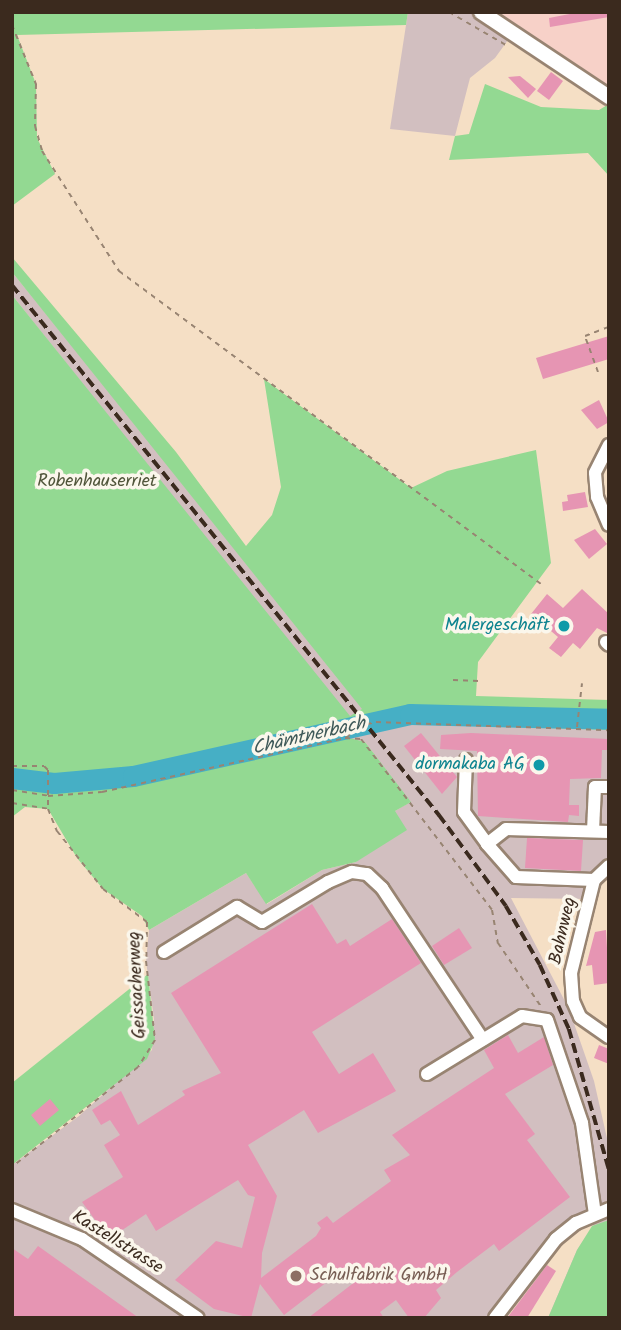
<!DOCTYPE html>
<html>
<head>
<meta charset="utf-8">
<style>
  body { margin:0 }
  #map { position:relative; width:621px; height:1330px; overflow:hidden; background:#f5dfc5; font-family:Kalam,sans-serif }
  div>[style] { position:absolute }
  .built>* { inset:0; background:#f7d1c8 }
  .industrial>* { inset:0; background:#d2bfc0 }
  .green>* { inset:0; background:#93d992 }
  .river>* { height:21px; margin:-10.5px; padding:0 10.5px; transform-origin:10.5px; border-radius:10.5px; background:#46afc5 }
  .building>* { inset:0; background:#e695b3 }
  .path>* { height:2px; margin-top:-1px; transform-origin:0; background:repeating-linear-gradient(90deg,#988472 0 5px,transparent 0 10px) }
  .roads { filter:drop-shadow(2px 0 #988472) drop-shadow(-2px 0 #988472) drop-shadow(0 2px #988472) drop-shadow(0 -2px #988472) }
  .minor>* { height:12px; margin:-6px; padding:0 6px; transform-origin:6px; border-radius:6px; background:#fff }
  .major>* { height:14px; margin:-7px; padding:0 7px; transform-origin:7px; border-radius:7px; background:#fff }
  .rail>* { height:3.5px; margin-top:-1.75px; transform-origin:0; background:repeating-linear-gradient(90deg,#3b2a1e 0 10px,transparent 0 15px) }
  .dots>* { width:19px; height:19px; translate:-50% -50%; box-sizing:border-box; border:4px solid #fbf7ec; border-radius:50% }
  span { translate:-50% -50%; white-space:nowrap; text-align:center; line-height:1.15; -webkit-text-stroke:7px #fbf7ec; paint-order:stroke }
  .park-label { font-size:18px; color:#51563b }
  .culture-label { font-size:18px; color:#0d838f }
  .right { translate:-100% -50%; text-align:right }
  .street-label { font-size:18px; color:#3b2a1e }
  .education-label { font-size:18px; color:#785e54 }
  .left { translate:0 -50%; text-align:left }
  .water-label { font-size:19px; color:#3f5958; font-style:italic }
  .frame { position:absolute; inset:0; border:14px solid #3b2a1e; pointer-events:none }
</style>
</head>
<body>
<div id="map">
  <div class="built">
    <div style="clip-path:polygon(481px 12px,609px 12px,609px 97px)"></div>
  </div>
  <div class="industrial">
    <div style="clip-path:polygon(408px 12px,481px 12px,513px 33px,495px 58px,470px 78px,455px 136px,390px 129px)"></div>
    <div style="clip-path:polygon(12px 272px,113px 396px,363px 709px,350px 717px,303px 661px,12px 295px)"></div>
    <div style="clip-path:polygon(376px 722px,609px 730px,609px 866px,589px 899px,511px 898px,569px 1009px,594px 1081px,609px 1147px,609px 1318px,548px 1318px,577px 1250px,595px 1223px,595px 1215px,576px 1223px,495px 1318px,12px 1318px,12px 1165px,79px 1116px,152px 1050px,154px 1019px,146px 961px,149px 930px,246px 873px,267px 904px,322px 870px,356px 862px,395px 811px,410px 802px,365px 742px,345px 738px,357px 727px)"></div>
  </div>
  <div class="green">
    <div style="clip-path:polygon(12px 12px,408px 12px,406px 25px,17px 35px,36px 84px,37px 138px,55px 174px,12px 206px)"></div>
    <div style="clip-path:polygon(485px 84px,541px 107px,599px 110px,609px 104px,609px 176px,588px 153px,449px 160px,455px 136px,469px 134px)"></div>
    <div style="clip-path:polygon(12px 257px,176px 452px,246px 546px,272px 515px,281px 487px,264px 379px,411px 488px,447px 471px,536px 450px,551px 563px,478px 662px,476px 696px,609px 700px,609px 730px,376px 722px,357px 727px,346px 737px,365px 742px,411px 802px,395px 811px,407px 830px,356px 862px,322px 870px,266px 904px,246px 873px,149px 930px,142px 916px,103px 889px,77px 858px,48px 809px,25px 807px,12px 817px,12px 295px,350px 716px,362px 709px,12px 272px)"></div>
    <div style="clip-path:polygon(148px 974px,155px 1040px,147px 1059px,12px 1165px,12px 1083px)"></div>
    <div style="clip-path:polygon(609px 1220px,609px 1318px,548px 1318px,577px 1250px,592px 1226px)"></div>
  </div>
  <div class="river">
    <div style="left:12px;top:778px;width:42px;rotate:6.8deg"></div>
    <div style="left:54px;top:783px;width:79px;rotate:-5.1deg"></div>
    <div style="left:133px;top:776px;width:284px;rotate:-12.6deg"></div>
    <div style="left:410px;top:714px;width:199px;rotate:1.4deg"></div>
  </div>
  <div class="building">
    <div style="clip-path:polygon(580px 12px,608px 12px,609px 17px,550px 27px,549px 18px)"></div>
    <div style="clip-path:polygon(551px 72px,563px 81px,549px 100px,537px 91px)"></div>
    <div style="clip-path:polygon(520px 76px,536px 89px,528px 98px,508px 77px)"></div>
    <div style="clip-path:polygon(609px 336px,609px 359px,543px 379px,536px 358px)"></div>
    <div style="clip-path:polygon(599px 400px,609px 422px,597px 429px,581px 410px)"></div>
    <div style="clip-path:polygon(585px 492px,588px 507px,563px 511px,562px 502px,568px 501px,567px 495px)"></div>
    <div style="clip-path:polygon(595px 529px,607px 544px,589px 559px,574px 540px)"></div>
    <div style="clip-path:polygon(582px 589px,609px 614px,609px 634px,597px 628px,580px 649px,573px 643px,561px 657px,549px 648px,558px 637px,531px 614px,547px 594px,563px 608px)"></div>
    <div style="clip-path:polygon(421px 733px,457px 777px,442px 794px,404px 746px)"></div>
    <div style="clip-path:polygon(471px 733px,608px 739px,608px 750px,602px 750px,601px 778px,570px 779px,569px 805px,579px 805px,579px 816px,569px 815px,568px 822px,478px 816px,477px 751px,440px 749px,441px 735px)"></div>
    <div style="clip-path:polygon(527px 838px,583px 840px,581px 871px,525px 868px)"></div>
    <div style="clip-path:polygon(312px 904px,337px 944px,346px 939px,350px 946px,392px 919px,421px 963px,312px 1032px,339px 1074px,373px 1053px,396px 1091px,318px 1133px,304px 1110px,248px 1145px,277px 1196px,262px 1253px,261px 1278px,316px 1236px,321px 1228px,317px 1223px,327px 1216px,333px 1223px,391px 1181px,384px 1170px,410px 1155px,392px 1135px,494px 1068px,484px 1050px,508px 1035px,518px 1053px,544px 1037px,553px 1065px,505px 1094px,535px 1134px,527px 1140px,570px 1197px,499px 1251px,494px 1244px,457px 1272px,436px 1290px,441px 1298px,424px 1318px,409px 1318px,396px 1300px,380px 1312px,384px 1318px,308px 1318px,360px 1278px,349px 1265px,284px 1315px,260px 1284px,251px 1318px,214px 1309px,175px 1280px,216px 1241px,242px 1248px,255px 1197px,248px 1195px,238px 1180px,156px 1231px,146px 1214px,109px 1239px,82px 1202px,123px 1177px,104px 1145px,120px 1135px,110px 1120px,101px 1125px,92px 1110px,121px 1091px,138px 1125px,185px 1095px,182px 1091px,221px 1073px,171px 993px)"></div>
    <div style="clip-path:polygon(459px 928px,472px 948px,444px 965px,432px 946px)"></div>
    <div style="clip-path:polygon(606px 930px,609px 983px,594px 985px,592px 965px,586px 966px,595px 932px)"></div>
    <div style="clip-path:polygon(599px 1045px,609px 1049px,609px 1064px,594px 1058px)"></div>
    <div style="clip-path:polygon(50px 1099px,59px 1110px,40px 1126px,31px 1115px)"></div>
    <div style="clip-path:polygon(38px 1246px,139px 1318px,12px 1318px,12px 1248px,28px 1259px)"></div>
    <div style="clip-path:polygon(547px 1265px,556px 1271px,527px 1318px,507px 1318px)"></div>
  </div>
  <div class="path">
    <div style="left:449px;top:12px;width:66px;rotate:30.1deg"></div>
    <div style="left:12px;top:25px;width:64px;rotate:67.9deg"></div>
    <div style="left:36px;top:84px;width:42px;rotate:91.4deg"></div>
    <div style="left:35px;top:126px;width:26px;rotate:74deg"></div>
    <div style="left:42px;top:151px;width:143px;rotate:57.3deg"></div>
    <div style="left:119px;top:271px;width:525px;rotate:36.56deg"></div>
    <div style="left:598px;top:372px;width:38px;rotate:-110deg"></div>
    <div style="left:585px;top:336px;width:26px;rotate:-21deg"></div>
    <div style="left:453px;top:680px;width:26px;rotate:2deg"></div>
    <div style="left:577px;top:727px;width:44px;rotate:-83.5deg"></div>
    <div style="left:346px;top:738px;width:16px;rotate:-45deg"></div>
    <div style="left:357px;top:727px;width:20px;rotate:-15deg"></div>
    <div style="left:376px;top:722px;width:233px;rotate:2deg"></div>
    <div style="left:12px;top:766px;width:32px"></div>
    <div style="left:44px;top:766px;width:6px;rotate:45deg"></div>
    <div style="left:48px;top:770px;width:39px;rotate:90deg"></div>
    <div style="left:48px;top:809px;width:24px;rotate:68deg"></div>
    <div style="left:57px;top:831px;width:74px;rotate:51.6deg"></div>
    <div style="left:103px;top:889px;width:55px;rotate:36.9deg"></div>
    <div style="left:147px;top:922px;width:39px;rotate:91deg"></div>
    <div style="left:146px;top:961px;width:80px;rotate:83.5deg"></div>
    <div style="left:155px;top:1040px;width:32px;rotate:122deg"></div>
    <div style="left:138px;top:1067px;width:161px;rotate:141.6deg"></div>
    <div style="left:12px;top:790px;width:36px;rotate:9deg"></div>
    <div style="left:48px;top:796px;width:54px;rotate:-4.2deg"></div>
    <div style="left:102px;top:792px;width:249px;rotate:-12.5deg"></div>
    <div style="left:345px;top:738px;width:16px;rotate:4deg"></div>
    <div style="left:361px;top:739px;width:215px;rotate:52.5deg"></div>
    <div style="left:492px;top:910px;width:34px;rotate:80deg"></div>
    <div style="left:498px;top:943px;width:78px;rotate:55.9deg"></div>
    <div style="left:12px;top:803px;width:36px;rotate:9deg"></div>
  </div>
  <div class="roads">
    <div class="minor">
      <div style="left:609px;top:445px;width:31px;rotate:117deg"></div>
      <div style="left:595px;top:473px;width:24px;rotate:85deg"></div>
      <div style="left:597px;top:497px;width:30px;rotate:67deg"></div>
      <div style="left:606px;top:642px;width:4px;rotate:45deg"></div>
      <div style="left:466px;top:760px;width:52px;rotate:92.2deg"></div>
      <div style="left:464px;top:812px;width:39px;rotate:54deg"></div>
      <div style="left:487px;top:844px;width:24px;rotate:-38deg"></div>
      <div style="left:506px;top:829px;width:103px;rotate:1.7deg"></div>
      <div style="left:593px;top:831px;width:44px;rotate:-87.4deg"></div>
      <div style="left:595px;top:787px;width:14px"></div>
      <div style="left:487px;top:844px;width:44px;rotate:48.7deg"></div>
      <div style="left:516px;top:877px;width:78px;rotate:2.2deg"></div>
      <div style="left:609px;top:866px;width:21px;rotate:137deg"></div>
      <div style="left:594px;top:880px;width:96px;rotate:103.9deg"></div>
      <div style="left:571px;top:973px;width:28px;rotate:86deg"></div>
      <div style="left:573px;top:1001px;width:17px;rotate:66deg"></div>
      <div style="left:580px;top:1017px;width:35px;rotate:35deg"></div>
      <div style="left:164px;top:952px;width:86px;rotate:-31.7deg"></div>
      <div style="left:237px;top:907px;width:29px;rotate:31deg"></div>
      <div style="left:262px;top:922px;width:77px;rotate:-31.2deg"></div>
      <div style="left:328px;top:882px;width:26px;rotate:-23deg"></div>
      <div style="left:352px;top:872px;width:15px;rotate:8deg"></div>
      <div style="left:367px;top:874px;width:21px;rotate:43deg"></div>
      <div style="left:382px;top:888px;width:182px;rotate:56.4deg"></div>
      <div style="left:427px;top:1074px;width:111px;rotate:-31.4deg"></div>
      <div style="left:522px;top:1016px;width:25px;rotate:9deg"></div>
      <div style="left:547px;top:1020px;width:109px;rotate:71.2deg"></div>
      <div style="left:582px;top:1123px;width:92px;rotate:81.9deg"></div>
      <div style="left:12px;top:1210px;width:76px;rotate:22.5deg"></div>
      <div style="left:82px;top:1239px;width:140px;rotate:34.3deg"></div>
      <div style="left:495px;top:1318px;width:100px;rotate:-52.3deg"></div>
      <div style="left:556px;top:1239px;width:26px;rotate:-39deg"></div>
      <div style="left:576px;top:1223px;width:36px;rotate:-23deg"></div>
    </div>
    <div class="major">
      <div style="left:481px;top:12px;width:154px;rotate:33.6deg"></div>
    </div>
  </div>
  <div class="rail">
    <div style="left:12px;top:285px;width:681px;rotate:51.14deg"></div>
    <div style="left:439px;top:815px;width:113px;rotate:53.6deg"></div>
    <div style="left:506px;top:906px;width:68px;rotate:60deg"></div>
    <div style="left:540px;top:965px;width:70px;rotate:65.6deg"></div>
    <div style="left:569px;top:1029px;width:146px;rotate:74.1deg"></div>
  </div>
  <div class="dots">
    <div style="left:564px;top:626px;background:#0f9aa8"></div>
    <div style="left:539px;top:765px;background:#0f9aa8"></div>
    <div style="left:296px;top:1276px;background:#8d6e63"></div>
  </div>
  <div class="park-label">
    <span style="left:97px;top:482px">Robenhauserriet</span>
  </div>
  <div class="culture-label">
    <span class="right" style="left:550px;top:626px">Malergeschäft</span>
    <span class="right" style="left:525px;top:765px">dormakaba AG</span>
  </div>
  <div class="street-label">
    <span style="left:564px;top:931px;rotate:-77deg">Bahnweg</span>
    <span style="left:138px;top:985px;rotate:-93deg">Geissacherweg</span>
    <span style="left:117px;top:1243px;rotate:32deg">Kastellstrasse</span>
  </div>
  <div class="education-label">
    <span class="left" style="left:310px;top:1276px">Schulfabrik GmbH</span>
  </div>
  <div class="water-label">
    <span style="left:309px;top:737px;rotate:-13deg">Chämtnerbach</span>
  </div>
  <div class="frame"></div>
</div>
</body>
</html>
